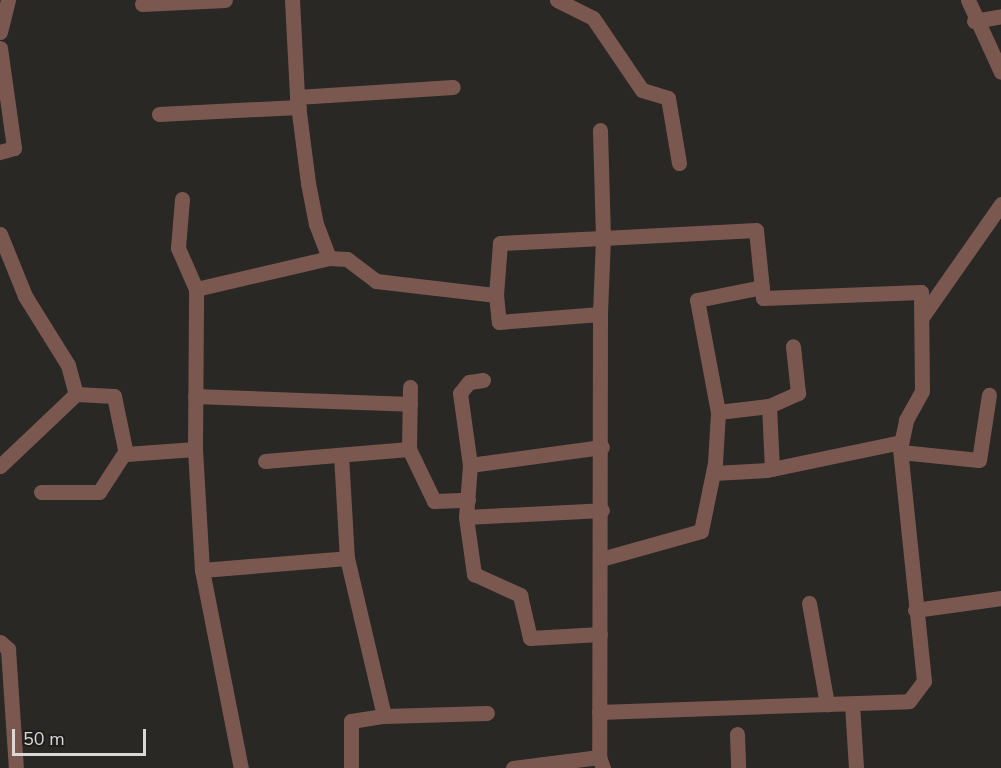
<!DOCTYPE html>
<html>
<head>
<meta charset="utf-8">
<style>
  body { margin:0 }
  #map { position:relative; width:1001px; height:768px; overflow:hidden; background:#292825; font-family:"Nunito Sans",sans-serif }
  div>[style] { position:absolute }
  .street>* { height:15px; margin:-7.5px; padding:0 7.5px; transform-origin:7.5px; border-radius:7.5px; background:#7b584f }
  span { translate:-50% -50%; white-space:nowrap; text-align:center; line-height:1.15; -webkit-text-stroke:4.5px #1f1e1c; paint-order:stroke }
  .scale { position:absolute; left:12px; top:729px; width:134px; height:27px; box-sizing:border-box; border:3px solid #d9d8d6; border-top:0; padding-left:8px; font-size:18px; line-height:21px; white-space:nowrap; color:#d9d8d6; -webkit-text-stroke:4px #1f1e1c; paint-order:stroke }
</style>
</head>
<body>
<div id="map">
  <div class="street">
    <div style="left:292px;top:0;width:97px;rotate:87deg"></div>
    <div style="left:297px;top:97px;width:87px;rotate:82.7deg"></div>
    <div style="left:308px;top:183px;width:42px;rotate:79deg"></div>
    <div style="left:316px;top:224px;width:36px;rotate:69deg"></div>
    <div style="left:557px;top:0;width:40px;rotate:26.6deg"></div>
    <div style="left:593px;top:18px;width:87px;rotate:55.8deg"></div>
    <div style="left:642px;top:90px;width:27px;rotate:17deg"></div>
    <div style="left:668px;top:98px;width:66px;rotate:80.4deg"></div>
    <div style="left:968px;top:0;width:79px;rotate:65.4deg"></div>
    <div style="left:142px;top:4px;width:83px;rotate:-2.8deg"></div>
    <div style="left:974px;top:21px;width:27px;rotate:-10deg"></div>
    <div style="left:0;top:32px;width:33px;rotate:-76deg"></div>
    <div style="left:0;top:48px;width:101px;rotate:82deg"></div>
    <div style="left:14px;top:148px;width:15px;rotate:164deg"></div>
    <div style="left:297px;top:97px;width:156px;rotate:-3.7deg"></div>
    <div style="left:159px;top:114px;width:140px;rotate:-2.9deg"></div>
    <div style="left:182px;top:199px;width:49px;rotate:94.7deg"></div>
    <div style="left:178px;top:248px;width:45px;rotate:66.3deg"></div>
    <div style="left:0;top:234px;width:67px;rotate:68deg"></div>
    <div style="left:25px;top:296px;width:81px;rotate:58.1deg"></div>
    <div style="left:68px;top:365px;width:30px;rotate:75deg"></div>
    <div style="left:76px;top:394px;width:105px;rotate:136.5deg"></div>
    <div style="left:496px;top:295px;width:52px;rotate:-85.6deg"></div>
    <div style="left:500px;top:243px;width:103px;rotate:-2.8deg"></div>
    <div style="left:603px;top:238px;width:108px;rotate:-91.6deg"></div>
    <div style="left:922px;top:317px;width:138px;rotate:-55deg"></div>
    <div style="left:483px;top:380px;width:14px;rotate:172deg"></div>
    <div style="left:469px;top:382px;width:14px;rotate:129deg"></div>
    <div style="left:460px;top:393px;width:73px;rotate:82.1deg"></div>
    <div style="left:470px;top:465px;width:52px;rotate:94.4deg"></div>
    <div style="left:466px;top:517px;width:58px;rotate:82deg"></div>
    <div style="left:474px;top:574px;width:51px;rotate:24.5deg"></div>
    <div style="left:520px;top:595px;width:44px;rotate:76.9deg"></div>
    <div style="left:530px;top:638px;width:70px;rotate:-3.3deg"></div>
    <div style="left:410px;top:387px;width:62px;rotate:90.9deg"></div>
    <div style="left:409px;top:449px;width:58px;rotate:64.3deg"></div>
    <div style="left:434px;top:501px;width:34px;rotate:-2deg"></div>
    <div style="left:76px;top:394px;width:38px;rotate:3deg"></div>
    <div style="left:114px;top:396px;width:59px;rotate:78.3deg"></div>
    <div style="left:126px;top:454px;width:69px;rotate:-4.1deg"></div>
    <div style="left:195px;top:449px;width:121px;rotate:86.7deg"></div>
    <div style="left:202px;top:570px;width:202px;rotate:78.9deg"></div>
    <div style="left:195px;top:396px;width:215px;rotate:2.1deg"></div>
    <div style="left:769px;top:406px;width:63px;rotate:87.3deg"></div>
    <div style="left:718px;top:412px;width:51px;rotate:-6.7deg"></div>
    <div style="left:769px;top:406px;width:32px;rotate:-24deg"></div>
    <div style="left:798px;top:393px;width:47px;rotate:-96.1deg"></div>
    <div style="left:195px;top:449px;width:160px;rotate:-89.6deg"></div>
    <div style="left:196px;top:289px;width:137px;rotate:-13.1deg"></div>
    <div style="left:329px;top:258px;width:18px;rotate:3deg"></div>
    <div style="left:347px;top:259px;width:36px;rotate:37deg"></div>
    <div style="left:376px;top:281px;width:121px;rotate:6.7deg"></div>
    <div style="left:496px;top:295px;width:27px;rotate:84deg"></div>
    <div style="left:499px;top:322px;width:101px;rotate:-4.5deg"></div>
    <div style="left:600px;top:314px;width:443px;rotate:90.1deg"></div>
    <div style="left:901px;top:452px;width:78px;rotate:5.9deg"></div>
    <div style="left:979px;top:460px;width:66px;rotate:-81.3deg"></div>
    <div style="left:341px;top:455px;width:103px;rotate:86.7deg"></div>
    <div style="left:347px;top:558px;width:162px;rotate:76.8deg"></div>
    <div style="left:265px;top:461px;width:144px;rotate:-4.8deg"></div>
    <div style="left:470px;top:465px;width:133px;rotate:-7.8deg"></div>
    <div style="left:714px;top:473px;width:53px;rotate:-3.2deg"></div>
    <div style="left:767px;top:470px;width:137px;rotate:-11.8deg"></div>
    <div style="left:41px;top:492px;width:58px"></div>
    <div style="left:99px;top:492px;width:48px;rotate:-57deg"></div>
    <div style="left:466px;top:517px;width:136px;rotate:-2.9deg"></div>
    <div style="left:601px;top:559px;width:104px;rotate:-15.6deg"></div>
    <div style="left:701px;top:531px;width:69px;rotate:-78.4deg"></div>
    <div style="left:715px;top:463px;width:51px;rotate:-86.6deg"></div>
    <div style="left:718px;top:412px;width:114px;rotate:-100.6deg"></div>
    <div style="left:697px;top:300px;width:66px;rotate:-11.3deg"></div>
    <div style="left:202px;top:570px;width:145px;rotate:-4.7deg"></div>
    <div style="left:809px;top:603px;width:103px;rotate:79.9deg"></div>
    <div style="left:915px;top:610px;width:87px;rotate:-7.9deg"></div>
    <div style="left:0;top:642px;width:11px;rotate:41deg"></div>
    <div style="left:8px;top:649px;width:119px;rotate:86.2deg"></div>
    <div style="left:852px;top:704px;width:64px;rotate:86.4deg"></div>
    <div style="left:599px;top:712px;width:310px;rotate:-2deg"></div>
    <div style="left:909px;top:701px;width:25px;rotate:-53deg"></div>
    <div style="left:924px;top:681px;width:233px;rotate:-95.9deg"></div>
    <div style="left:900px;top:449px;width:30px;rotate:-78deg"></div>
    <div style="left:906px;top:420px;width:33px;rotate:-61deg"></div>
    <div style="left:922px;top:391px;width:99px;rotate:-90.6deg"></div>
    <div style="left:921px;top:292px;width:158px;rotate:177.8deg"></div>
    <div style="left:763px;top:298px;width:68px;rotate:-95.9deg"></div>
    <div style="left:756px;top:230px;width:153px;rotate:177deg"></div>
    <div style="left:603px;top:238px;width:76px;rotate:92.3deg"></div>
    <div style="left:737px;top:734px;width:34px;rotate:88deg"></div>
    <div style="left:351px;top:768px;width:47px;rotate:-90deg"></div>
    <div style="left:351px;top:721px;width:33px;rotate:-9deg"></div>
    <div style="left:384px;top:716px;width:103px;rotate:-1.7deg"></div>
    <div style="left:513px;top:768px;width:87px;rotate:-7.3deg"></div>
    <div style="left:599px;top:757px;width:12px;rotate:70deg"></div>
  </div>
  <div class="scale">50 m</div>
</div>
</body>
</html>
